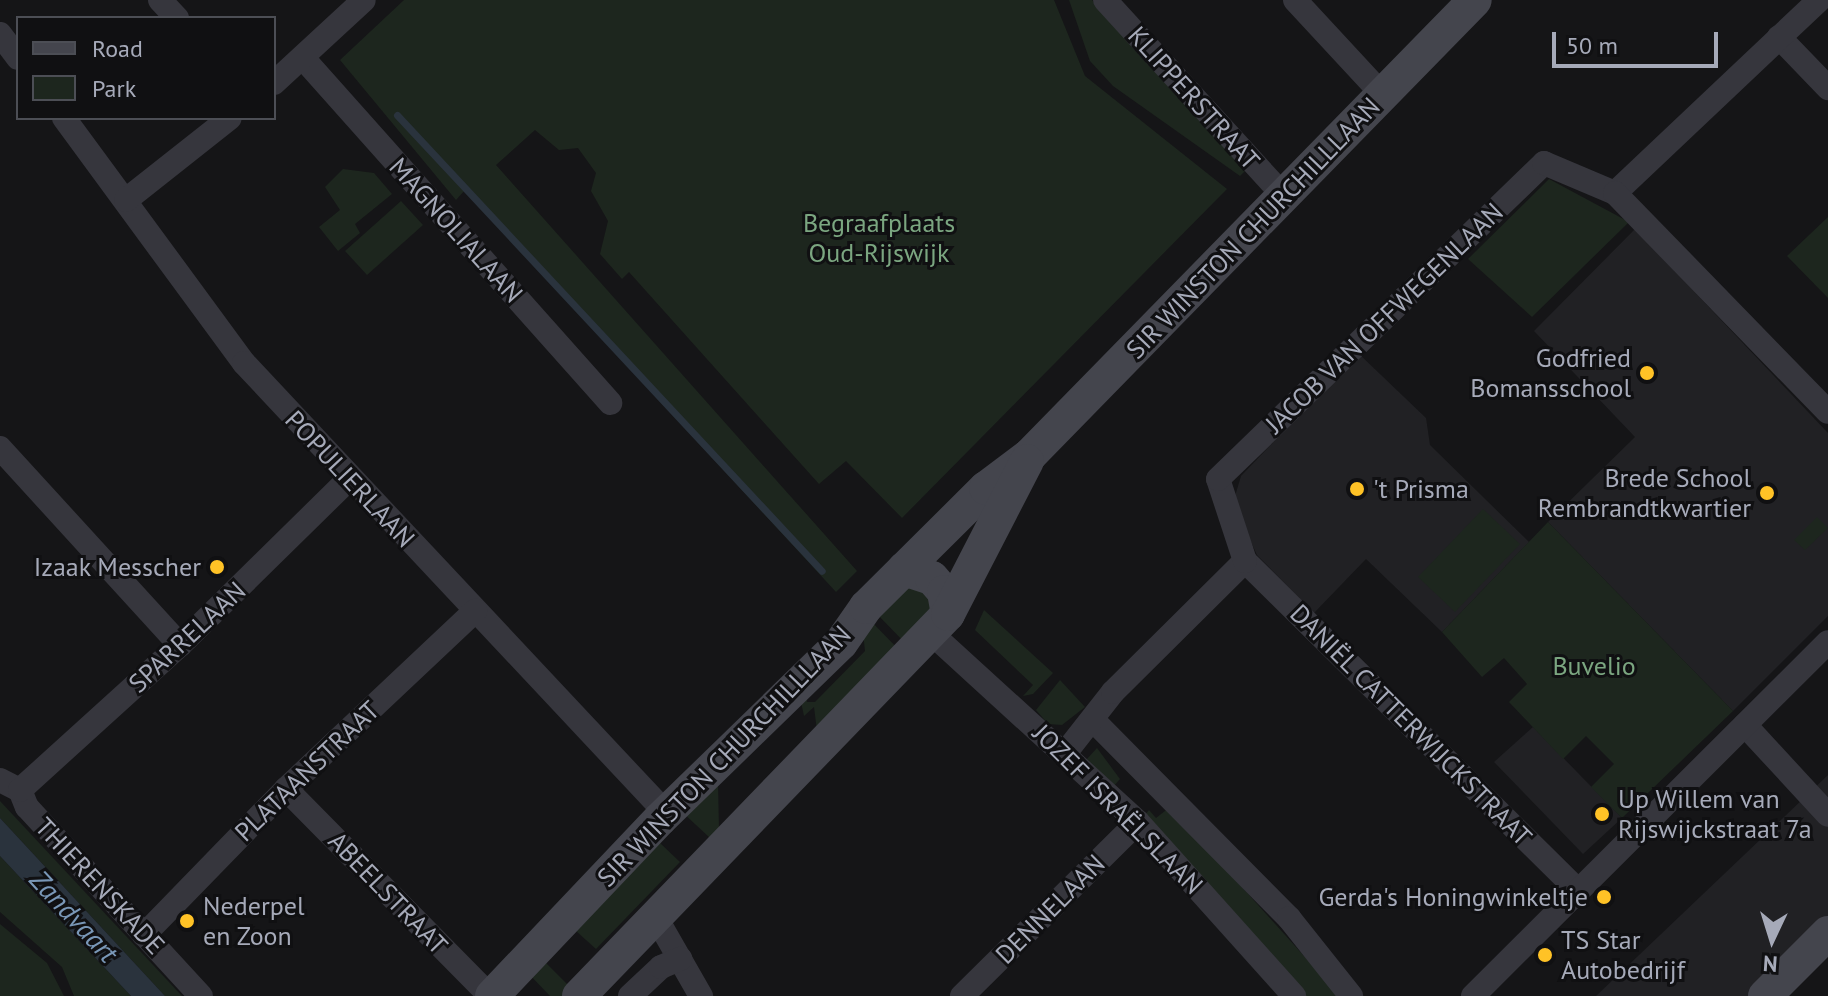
<!DOCTYPE html>
<html>
<head>
<meta charset="utf-8">
<style>
  body { margin:0 }
  #map { position:relative; width:1828px; height:996px; overflow:hidden; background:#151517; font-family:"PT Sans",sans-serif }
  div>[style] { position:absolute }
  .built>* { inset:0; background:#212124 }
  .green>* { inset:0; background:#1d261e }
  .water>* { inset:0; background:#2a333d }
  .stream>* { height:7px; margin:-3.5px; padding:0 3.5px; transform-origin:3.5px; border-radius:3.5px; background:#2a333d }
  .street>* { height:24px; margin:-12px; padding:0 12px; transform-origin:12px; border-radius:12px; background:#36363d }
  .secondary>* { height:34px; margin:-17px; padding:0 17px; transform-origin:17px; border-radius:17px; background:#44454d }
  .dots>* { width:22px; height:22px; translate:-50% -50%; box-sizing:border-box; border:4px solid #101012; border-radius:50% }
  span { translate:-50% -50%; white-space:nowrap; text-align:center; line-height:1.15; -webkit-text-stroke:6px #101012; paint-order:stroke }
  .street-label { font-size:26px; color:#a6aab9 }
  .park-label { font-size:26px; color:#7ba680 }
  .poi-label { font-size:26px; color:#a6aab9 }
  .right { translate:-100% -50%; text-align:right }
  .left { translate:0 -50%; text-align:left }
  .water-label { font-size:28px; color:#7997b7; font-style:italic }
  .legend { position:absolute; left:16px; top:16px; width:260px; height:104px; box-sizing:border-box; background:#101012; border:2px solid #4c4e55; margin:0; padding:10px 14px; list-style:none; font-size:24px; color:#a6aab9 }
  .legend li { display:flex; align-items:center; gap:16px; height:40px }
  .legend b { width:40px; border:2px solid #4c4e55 }
  .north { position:absolute; left:1732px; top:900px; width:80px; height:80px; -webkit-text-stroke:6px #101012; paint-order:stroke; rotate:184deg; font-size:22px; font-weight:700; line-height:32px; text-align:center; color:#a6aab9 }
  .north::after { content:''; display:block; margin:auto; width:28px; height:36px; background:#a6aab9; clip-path:polygon(50% 0,100% 100%,50% 72%,0 100%) }
  .scale { position:absolute; left:1552px; top:32px; width:166px; height:36px; box-sizing:border-box; border:4px solid #a6aab9; border-top:0; padding-left:10px; font-size:24px; line-height:28px; white-space:nowrap; color:#a6aab9; -webkit-text-stroke:6px #101012; paint-order:stroke }
</style>
</head>
<body>
<div id="map">
  <div class="built">
    <div style="clip-path:polygon(1635px 229px,1828px 433px,1828px 616px,1733px 711px,1548px 522px,1635px 437px,1534px 331px)"></div>
    <div style="clip-path:polygon(1358px 353px,1426px 418px,1430px 445px,1529px 542px,1442px 632px,1366px 559px,1314px 613px,1257px 555px,1233px 503px,1241px 476px)"></div>
    <div style="clip-path:polygon(1533px 727px,1622px 818px,1583px 854px,1494px 762px)"></div>
    <div style="clip-path:polygon(1828px 775px,1828px 917px,1749px 996px,1596px 996px)"></div>
  </div>
  <div class="green">
    <div style="clip-path:polygon(404px 0,1054px 0,1085px 76px,1227px 189px,902px 518px,846px 461px,819px 484px,629px 272px,622px 279px,600px 254px,608px 221px,591px 191px,596px 173px,578px 148px,559px 150px,535px 130px,496px 165px,857px 571px,836px 592px,465px 190px,456px 200px,340px 60px)"></div>
    <div style="clip-path:polygon(1069px 0,1092px 0,1247px 169px,1240px 176px,1113px 86px,1090px 61px)"></div>
    <div style="clip-path:polygon(343px 169px,374px 173px,392px 194px,355px 224px,360px 233px,338px 251px,319px 227px,340px 210px,325px 187px)"></div>
    <div style="clip-path:polygon(1549px 179px,1629px 222px,1532px 317px,1468px 259px)"></div>
    <div style="clip-path:polygon(401px 201px,423px 225px,367px 275px,345px 251px)"></div>
    <div style="clip-path:polygon(1828px 217px,1828px 298px,1787px 256px)"></div>
    <div style="clip-path:polygon(1483px 509px,1520px 544px,1455px 612px,1418px 577px)"></div>
    <div style="clip-path:polygon(1817px 517px,1828px 528px,1805px 550px,1794px 540px)"></div>
    <div style="clip-path:polygon(1548px 522px,1733px 711px,1622px 818px,1591px 787px,1614px 764px,1586px 736px,1563px 759px,1509px 702px,1527px 684px,1504px 658px,1482px 677px,1442px 632px)"></div>
    <div style="clip-path:polygon(903px 583px,939px 600px,908px 646px,876px 613px)"></div>
    <div style="clip-path:polygon(984px 610px,1053px 673px,1033px 694px,1023px 696px,1033px 685px,975px 630px)"></div>
    <div style="clip-path:polygon(868px 618px,902px 653px,817px 731px,814px 707px,804px 716px,799px 693px,806px 690px,807px 702px,815px 702px,865px 651px,862px 624px)"></div>
    <div style="clip-path:polygon(1060px 680px,1085px 707px,1062px 725px,1048px 724px,1036px 710px)"></div>
    <div style="clip-path:polygon(1097px 748px,1120px 779px,1113px 787px,1086px 760px)"></div>
    <div style="clip-path:polygon(718px 783px,719px 829px,710px 838px,681px 811px)"></div>
    <div style="clip-path:polygon(0 801px,182px 996px,165px 996px,0 818px)"></div>
    <div style="clip-path:polygon(1170px 807px,1340px 996px,1304px 996px,1144px 816px,1149px 810px,1156px 818px)"></div>
    <div style="clip-path:polygon(660px 843px,680px 862px,596px 949px,576px 931px)"></div>
    <div style="clip-path:polygon(0 856px,131px 996px,74px 996px,62px 967px,0 912px)"></div>
    <div style="clip-path:polygon(0 924px,47px 963px,64px 996px,0 996px)"></div>
    <div style="clip-path:polygon(540px 957px,571px 988px,564px 996px,550px 996px,526px 971px)"></div>
  </div>
  <div class="water">
    <div style="clip-path:polygon(0 818px,165px 996px,131px 996px,0 856px)"></div>
  </div>
  <div class="stream">
    <div style="left:397px;top:115px;width:623px;rotate:47.02deg"></div>
  </div>
  <div class="street">
    <div style="left:160px;top:0;width:25px;rotate:47deg"></div>
    <div style="left:1105px;top:0;width:265px;rotate:47.6deg"></div>
    <div style="left:1295px;top:0;width:129px;rotate:47.2deg"></div>
    <div style="left:0;top:34px;width:30px;rotate:53deg"></div>
    <div style="left:1779px;top:37px;width:71px;rotate:46.1deg"></div>
    <div style="left:303px;top:58px;width:462px;rotate:48.3deg"></div>
    <div style="left:274px;top:83px;width:122px;rotate:-42.7deg"></div>
    <div style="left:64px;top:118px;width:304px;rotate:53.7deg"></div>
    <div style="left:244px;top:363px;width:617px;rotate:46.84deg"></div>
    <div style="left:1615px;top:193px;width:281px;rotate:-43.4deg"></div>
    <div style="left:126px;top:200px;width:132px;rotate:-38.3deg"></div>
    <div style="left:0;top:448px;width:267px;rotate:47.6deg"></div>
    <div style="left:1245px;top:561px;width:467px;rotate:44.7deg"></div>
    <div style="left:931px;top:633px;width:280px;rotate:42.4deg"></div>
    <div style="left:1138px;top:822px;width:234px;rotate:48.1deg"></div>
    <div style="left:1093px;top:720px;width:279px;rotate:45.3deg"></div>
    <div style="left:1289px;top:918px;width:100px;rotate:51.5deg"></div>
    <div style="left:1745px;top:725px;width:122px;rotate:47.3deg"></div>
    <div style="left:1066px;top:752px;width:76px;rotate:-51.9deg"></div>
    <div style="left:1113px;top:692px;width:186px;rotate:-44.8deg"></div>
    <div style="left:1245px;top:561px;width:86px;rotate:-108.2deg"></div>
    <div style="left:1218px;top:479px;width:454px;rotate:-44.1deg"></div>
    <div style="left:1544px;top:163px;width:77px;rotate:22.9deg"></div>
    <div style="left:1615px;top:193px;width:305px;rotate:45.8deg"></div>
    <div style="left:0;top:780px;width:22px;rotate:27deg"></div>
    <div style="left:20px;top:790px;width:18px;rotate:68deg"></div>
    <div style="left:27px;top:807px;width:257px;rotate:47.4deg"></div>
    <div style="left:286px;top:789px;width:291px;rotate:45.4deg"></div>
    <div style="left:20px;top:790px;width:216px;rotate:-42.2deg"></div>
    <div style="left:180px;top:645px;width:237px;rotate:-44.5deg"></div>
    <div style="left:654px;top:914px;width:95px;rotate:60.2deg"></div>
    <div style="left:144px;top:935px;width:204px;rotate:-45.8deg"></div>
    <div style="left:286px;top:789px;width:260px;rotate:-43.3deg"></div>
    <div style="left:630px;top:996px;width:42px;rotate:-43.1deg"></div>
    <div style="left:661px;top:967px;width:21px;rotate:-23deg"></div>
    <div style="left:962px;top:996px;width:247px;rotate:-44.7deg"></div>
    <div style="left:1473px;top:996px;width:501px;rotate:-44.92deg"></div>
  </div>
  <div class="secondary">
    <div style="left:904px;top:569px;width:29px;rotate:18deg"></div>
    <div style="left:932px;top:578px;width:18px;rotate:49deg"></div>
    <div style="left:944px;top:592px;width:22px;rotate:80deg"></div>
    <div style="left:492px;top:996px;width:244px;rotate:-46.5deg"></div>
    <div style="left:660px;top:819px;width:252px;rotate:-44.2deg"></div>
    <div style="left:841px;top:643px;width:44px;rotate:-55.2deg"></div>
    <div style="left:866px;top:607px;width:169px;rotate:-44.8deg"></div>
    <div style="left:986px;top:488px;width:55px;rotate:-36.9deg"></div>
    <div style="left:1030px;top:455px;width:636px;rotate:-45.64deg"></div>
    <div style="left:579px;top:996px;width:531px;rotate:-45.99deg"></div>
    <div style="left:948px;top:614px;width:172px;rotate:-62.7deg"></div>
    <div style="left:1765px;top:996px;width:89px;rotate:-45deg"></div>
  </div>
  <div class="dots">
    <div style="left:1647px;top:373px;background:#ffc226"></div>
    <div style="left:1357px;top:489px;background:#ffc226"></div>
    <div style="left:1767px;top:493px;background:#ffc226"></div>
    <div style="left:217px;top:567px;background:#ffc226"></div>
    <div style="left:1602px;top:814px;background:#ffc226"></div>
    <div style="left:1604px;top:897px;background:#ffc226"></div>
    <div style="left:187px;top:921px;background:#ffc226"></div>
    <div style="left:1545px;top:955px;background:#ffc226"></div>
  </div>
  <div class="street-label">
    <span style="left:1194px;top:98px;rotate:48deg">KLIPPERSTRAAT</span>
    <span style="left:1253px;top:228px;rotate:-46deg">SIR WINSTON CHURCHILLLAAN</span>
    <span style="left:456px;top:230px;rotate:48deg">MAGNOLIALAAN</span>
    <span style="left:1384px;top:318px;rotate:-44deg">JACOB VAN OFFWEGENLAAN</span>
    <span style="left:350px;top:479px;rotate:47deg">POPULIERLAAN</span>
    <span style="left:187px;top:637px;rotate:-43deg">SPARRELAAN</span>
    <span style="left:1411px;top:725px;rotate:45deg">DANIËL CATTERWIJCKSTRAAT</span>
    <span style="left:724px;top:756px;rotate:-46deg">SIR WINSTON CHURCHILLLAAN</span>
    <span style="left:307px;top:771px;rotate:-44deg">PLATAANSTRAAT</span>
    <span style="left:1118px;top:809px;rotate:45deg">JOZEF ISRAËLSLAAN</span>
    <span style="left:100px;top:886px;rotate:47deg">THIERENSKADE</span>
    <span style="left:388px;top:893px;rotate:46deg">ABEELSTRAAT</span>
    <span style="left:1050px;top:909px;rotate:-45deg">DENNELAAN</span>
  </div>
  <div class="park-label">
    <span style="left:879px;top:238px">Begraafplaats<br>Oud-Rijswijk</span>
    <span style="left:1594px;top:666px">Buvelio</span>
  </div>
  <div class="poi-label">
    <span class="right" style="left:1631px;top:373px">Godfried<br>Bomansschool</span>
    <span class="right" style="left:1751px;top:493px">Brede School<br>Rembrandtkwartier</span>
    <span class="left" style="left:1373px;top:489px">'t Prisma</span>
    <span class="right" style="left:201px;top:567px">Izaak Messcher</span>
    <span class="left" style="left:1618px;top:814px">Up Willem van<br>Rijswijckstraat 7a</span>
    <span class="right" style="left:1588px;top:897px">Gerda's Honingwinkeltje</span>
    <span class="left" style="left:203px;top:921px">Nederpel<br>en Zoon</span>
    <span class="left" style="left:1561px;top:955px">TS Star<br>Autobedrijf</span>
  </div>
  <div class="water-label">
    <span style="left:74px;top:916px;rotate:47deg">Zandvaart</span>
  </div>
  <ul class="legend">
  <li><b style="height:10px;background:#44454d"></b>Road</li>
  <li><b style="height:22px;background:#1d261e"></b>Park</li>
  </ul>
  <div class="north">N</div>
  <div class="scale">50 m</div>
</div>
</body>
</html>
